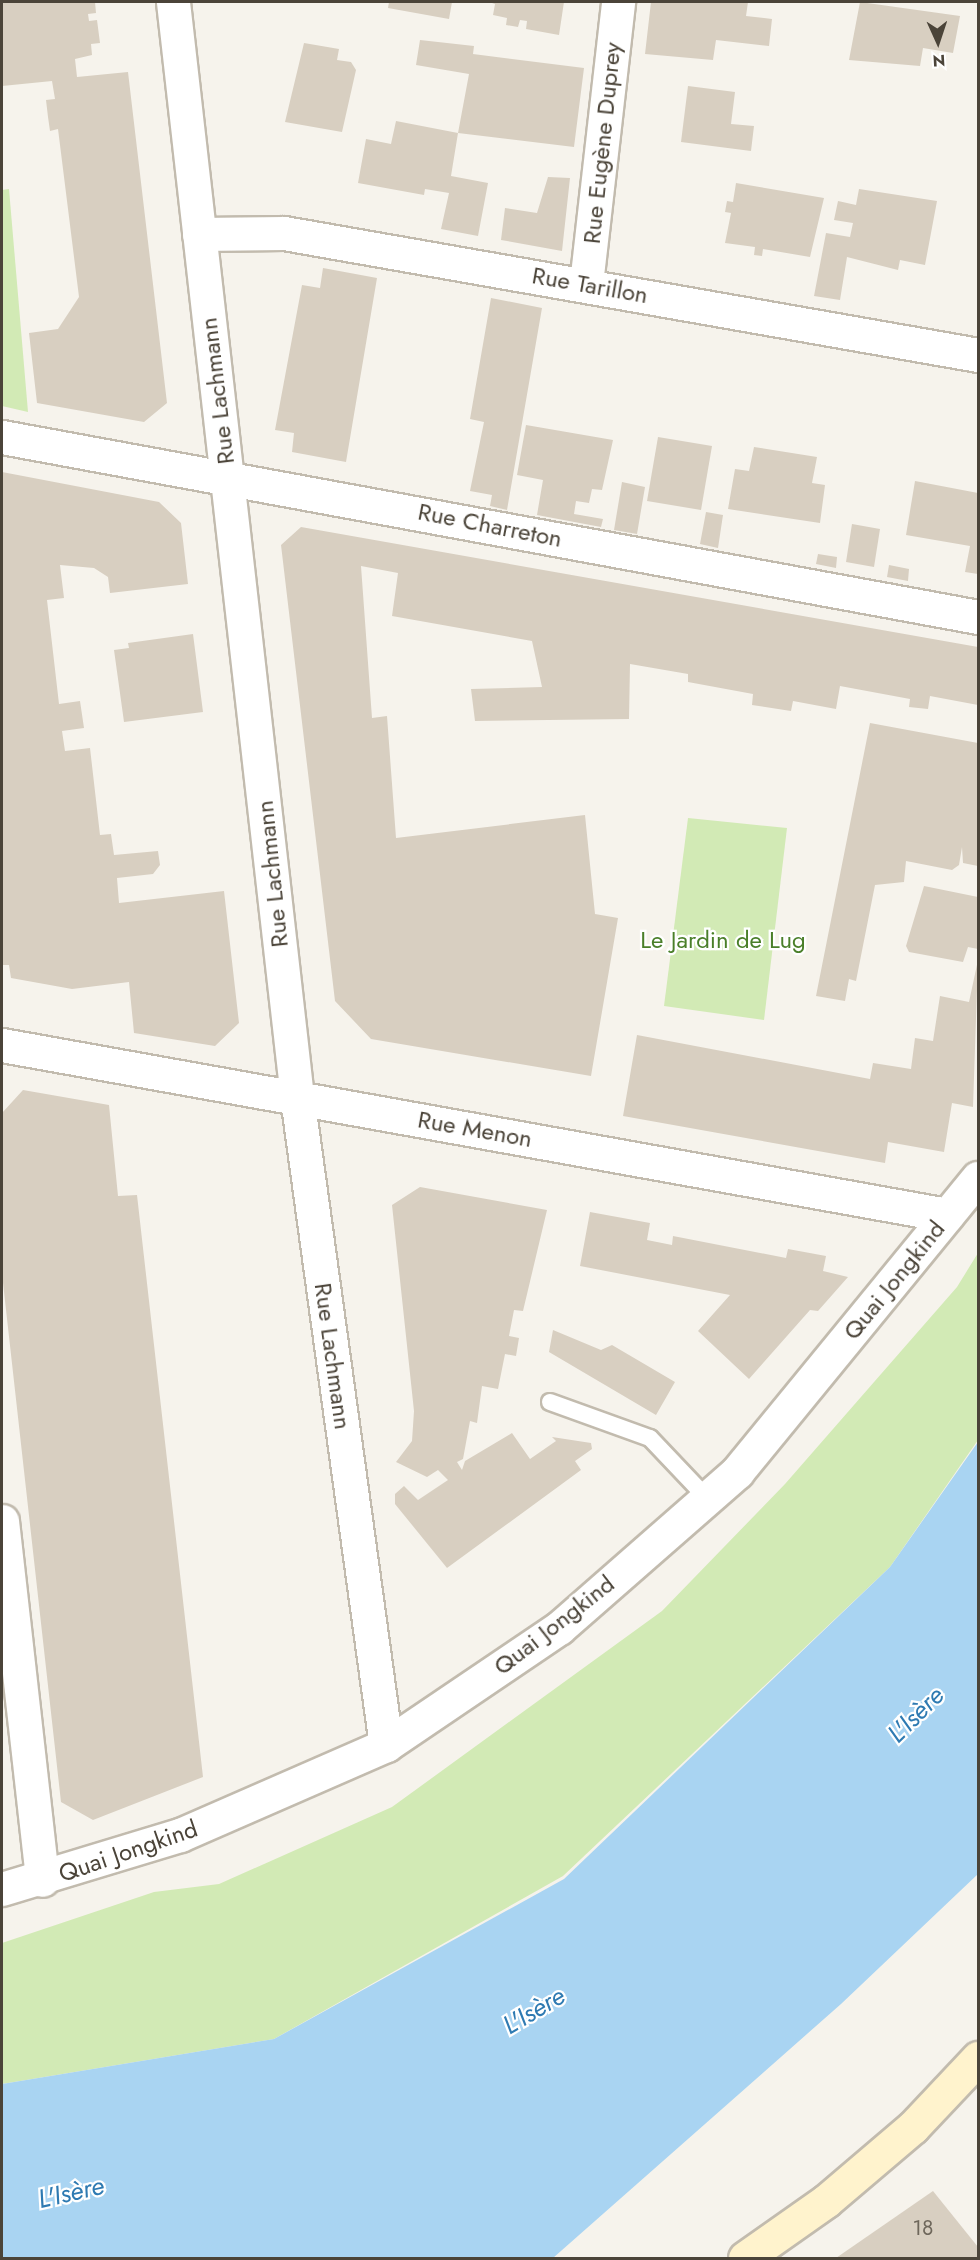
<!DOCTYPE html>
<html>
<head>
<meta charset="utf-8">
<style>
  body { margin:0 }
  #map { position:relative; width:980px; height:2260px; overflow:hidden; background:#f6f3ec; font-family:Jost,sans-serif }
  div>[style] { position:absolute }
  .green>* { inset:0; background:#d2eab5 }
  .water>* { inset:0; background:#a9d4f2 }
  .building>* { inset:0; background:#d8cfc1 }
  .roads { filter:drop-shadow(2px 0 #c2bbae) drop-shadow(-2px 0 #c2bbae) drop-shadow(0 2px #c2bbae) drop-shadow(0 -2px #c2bbae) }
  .lane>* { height:16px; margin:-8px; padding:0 8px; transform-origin:8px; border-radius:8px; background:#fff }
  .street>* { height:33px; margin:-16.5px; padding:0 16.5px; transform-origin:16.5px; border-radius:16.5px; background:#fff }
  .secondary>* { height:33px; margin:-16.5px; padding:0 16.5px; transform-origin:16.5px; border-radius:16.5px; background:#fff3cd }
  span { translate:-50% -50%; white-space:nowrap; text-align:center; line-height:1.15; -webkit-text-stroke:4.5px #fff; paint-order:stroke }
  .number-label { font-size:21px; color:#6e675b }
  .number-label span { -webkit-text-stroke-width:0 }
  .street-label { font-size:24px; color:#4b4439 }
  .park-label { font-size:24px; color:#4a7f2a }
  .water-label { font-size:26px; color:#2e7ab2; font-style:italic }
  .frame { position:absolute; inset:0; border:3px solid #4b4439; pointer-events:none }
  .north { position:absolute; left:908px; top:12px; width:60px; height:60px; -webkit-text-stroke:4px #fff; paint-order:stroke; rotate:177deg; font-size:16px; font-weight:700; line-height:24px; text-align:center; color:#4b4439 }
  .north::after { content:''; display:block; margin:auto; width:21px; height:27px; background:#4b4439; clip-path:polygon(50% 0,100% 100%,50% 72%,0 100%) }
</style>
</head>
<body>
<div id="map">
  <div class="green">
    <div style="clip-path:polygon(9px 189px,28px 412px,2px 406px,2px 190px)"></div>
    <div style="clip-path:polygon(688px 818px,787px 828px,764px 1020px,664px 1006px)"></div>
    <div style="clip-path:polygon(978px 1253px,978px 1440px,890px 1567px,563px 1876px,274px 2039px,2px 2084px,2px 1943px,154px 1892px,219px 1884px,392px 1807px,662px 1611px,785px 1484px,957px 1287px)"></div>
  </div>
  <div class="water">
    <div style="clip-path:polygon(978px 1442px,978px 1874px,841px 2004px,553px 2258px,2px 2258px,2px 2084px,274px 2039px,564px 1879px,890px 1567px)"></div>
  </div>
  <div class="building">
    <div style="clip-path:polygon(2px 2px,95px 2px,96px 13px,88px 14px,89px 21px,97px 20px,100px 43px,91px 44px,92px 55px,75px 59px,77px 77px,128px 72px,167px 403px,144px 422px,37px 403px,29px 333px,58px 329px,79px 297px,58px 129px,50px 131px,48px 117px,46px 100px,55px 99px,52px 81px,2px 86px)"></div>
    <div style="clip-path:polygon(389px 2px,452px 2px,449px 19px,388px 8px)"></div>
    <div style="clip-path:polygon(489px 2px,564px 2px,559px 35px,526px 29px,527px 21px,520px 20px,518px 27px,506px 25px,507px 18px,493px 15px,495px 4px)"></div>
    <div style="clip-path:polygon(651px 2px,748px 2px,746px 16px,772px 19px,769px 46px,716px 40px,713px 60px,645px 54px)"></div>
    <div style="clip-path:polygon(860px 2px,960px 16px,953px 53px,923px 48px,920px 66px,849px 60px)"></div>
    <div style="clip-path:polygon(420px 40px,474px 46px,473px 54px,584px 68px,574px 147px,458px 133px,469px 74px,416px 65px)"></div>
    <div style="clip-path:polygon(304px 43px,339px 49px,337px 60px,351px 62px,356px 70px,342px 132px,285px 122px)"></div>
    <div style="clip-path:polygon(688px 86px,735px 92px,731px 124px,754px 126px,751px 151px,681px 142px)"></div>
    <div style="clip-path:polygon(396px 121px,458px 133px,451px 176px,488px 183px,478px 236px,441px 229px,449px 193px,425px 189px,424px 195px,358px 183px,366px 139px,391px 144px)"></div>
    <div style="clip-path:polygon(548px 177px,570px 178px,562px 251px,501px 240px,505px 208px,537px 213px)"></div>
    <div style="clip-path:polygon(736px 183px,824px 198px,810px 257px,763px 249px,762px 256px,754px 255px,755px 247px,725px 243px,731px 213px,725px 212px,727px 201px,733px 202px)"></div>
    <div style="clip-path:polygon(859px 189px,937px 201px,925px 265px,900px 260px,898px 270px,847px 257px,840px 300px,814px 296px,826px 233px,850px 237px,853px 223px,834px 220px,838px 201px,856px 205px)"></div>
    <div style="clip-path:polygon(323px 268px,377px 278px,346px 462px,292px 452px,294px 433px,275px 430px,302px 285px,320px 288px)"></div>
    <div style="clip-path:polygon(491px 298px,542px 308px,507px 510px,490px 506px,492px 495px,470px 491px,484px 422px,470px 419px)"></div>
    <div style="clip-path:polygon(526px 425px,613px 440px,602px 490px,592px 489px,589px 503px,576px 501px,574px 514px,603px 519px,601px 527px,537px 515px,543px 480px,517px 475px)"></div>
    <div style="clip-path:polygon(658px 437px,712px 446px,701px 510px,647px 501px)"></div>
    <div style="clip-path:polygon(754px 447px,817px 457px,812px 483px,825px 485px,820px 523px,728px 509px,735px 469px,749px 471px)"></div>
    <div style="clip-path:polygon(2px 472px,159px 502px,181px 523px,188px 584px,110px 593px,108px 577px,94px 568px,60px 565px,64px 598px,47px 600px,59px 704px,80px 701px,84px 728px,62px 731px,65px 751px,90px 748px,100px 835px,111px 834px,114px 855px,158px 851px,160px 865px,153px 874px,117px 878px,119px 903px,224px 891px,239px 1023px,215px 1046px,134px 1033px,129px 982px,72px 989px,11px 978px,9px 965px,2px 965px)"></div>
    <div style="clip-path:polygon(915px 481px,978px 493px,978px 574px,965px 572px,970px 546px,906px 535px)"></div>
    <div style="clip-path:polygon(622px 482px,645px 487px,637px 534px,614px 530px)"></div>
    <div style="clip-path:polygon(706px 512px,723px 515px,718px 548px,700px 544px)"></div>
    <div style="clip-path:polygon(852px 524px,880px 529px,874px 567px,846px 562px)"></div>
    <div style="clip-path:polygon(301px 527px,978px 647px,978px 705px,930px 696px,928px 709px,909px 707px,910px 699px,840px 686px,836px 709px,793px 701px,791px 711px,752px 705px,753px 694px,688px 682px,688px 674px,630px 664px,629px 719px,475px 721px,471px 689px,542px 687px,532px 641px,392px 616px,398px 573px,361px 566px,372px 718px,387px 716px,396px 838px,585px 815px,595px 914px,618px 918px,591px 1076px,371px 1039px,335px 1001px,281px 545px)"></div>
    <div style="clip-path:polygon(818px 554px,837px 557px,836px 568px,816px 564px)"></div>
    <div style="clip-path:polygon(889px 565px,909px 569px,908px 581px,887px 577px)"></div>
    <div style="clip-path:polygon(193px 634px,203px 712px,124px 722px,114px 650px,129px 648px,128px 643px)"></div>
    <div style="clip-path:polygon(870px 723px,978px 743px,978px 866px,963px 863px,962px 847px,959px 865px,952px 870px,906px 861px,904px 882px,875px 885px,856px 981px,849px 979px,845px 1001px,816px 996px)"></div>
    <div style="clip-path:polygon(924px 886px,978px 897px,978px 949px,968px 947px,963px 962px,909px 952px,906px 946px)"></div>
    <div style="clip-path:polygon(978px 960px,973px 1107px,952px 1103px,944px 1152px,888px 1142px,885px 1163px,623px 1116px,637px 1035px,870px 1079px,873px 1063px,911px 1069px,915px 1038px,933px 1041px,940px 996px,969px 1002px)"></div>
    <div style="clip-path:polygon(23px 1090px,109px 1105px,118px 1196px,137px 1195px,203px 1777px,93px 1820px,61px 1802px,2px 1274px,2px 1113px)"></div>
    <div style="clip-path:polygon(420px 1187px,547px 1210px,523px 1311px,514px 1310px,509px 1336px,519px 1338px,516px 1356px,505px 1354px,498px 1389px,482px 1386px,477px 1423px,470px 1421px,463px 1459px,457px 1462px,462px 1470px,465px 1461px,512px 1433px,530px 1459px,556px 1441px,552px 1437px,591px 1443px,592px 1449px,575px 1461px,581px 1470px,447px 1568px,395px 1504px,395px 1494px,404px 1486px,418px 1500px,448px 1480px,438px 1470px,427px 1477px,396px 1462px,412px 1441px,414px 1411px,392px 1205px)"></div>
    <div style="clip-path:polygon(590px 1212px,650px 1223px,647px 1240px,672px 1245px,673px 1236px,786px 1258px,788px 1249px,826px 1256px,823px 1271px,848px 1277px,818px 1311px,810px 1310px,749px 1379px,698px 1331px,730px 1295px,580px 1266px)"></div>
    <div style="clip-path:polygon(553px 1330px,601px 1350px,612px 1345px,675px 1382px,656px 1415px,549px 1352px)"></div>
    <div style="clip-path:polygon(933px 2191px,978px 2247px,978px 2258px,836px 2258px)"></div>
  </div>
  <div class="roads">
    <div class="lane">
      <div style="left:550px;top:1402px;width:106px;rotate:19.8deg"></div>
      <div style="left:650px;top:1438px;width:83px;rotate:46.5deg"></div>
    </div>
    <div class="street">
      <div style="left:173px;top:2px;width:1102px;rotate:83.54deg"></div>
      <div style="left:297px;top:1097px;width:654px;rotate:82.18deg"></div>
      <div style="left:199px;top:234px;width:85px;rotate:-0.7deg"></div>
      <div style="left:284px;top:233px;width:705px;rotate:9.97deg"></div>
      <div style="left:586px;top:284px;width:284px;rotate:-83.5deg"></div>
      <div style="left:2px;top:437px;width:992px;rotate:10.45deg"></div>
      <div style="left:2px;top:1045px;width:960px;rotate:10.2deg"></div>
      <div style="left:2px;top:1521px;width:361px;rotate:83.6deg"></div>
      <div style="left:2px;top:1889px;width:186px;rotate:-16.9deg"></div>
      <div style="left:180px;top:1835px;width:225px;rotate:-23.6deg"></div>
      <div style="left:386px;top:1745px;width:209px;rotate:-34.1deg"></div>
      <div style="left:559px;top:1628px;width:237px;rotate:-41.2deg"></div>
      <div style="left:737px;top:1472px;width:380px;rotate:-50.7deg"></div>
    </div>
    <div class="secondary">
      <div style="left:745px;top:2258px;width:99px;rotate:-35.1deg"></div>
      <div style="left:826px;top:2201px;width:114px;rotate:-40.4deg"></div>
      <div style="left:913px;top:2127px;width:95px;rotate:-46.7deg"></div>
    </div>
  </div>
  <div class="number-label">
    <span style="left:923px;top:2228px">18</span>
  </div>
  <div class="street-label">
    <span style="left:602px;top:143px;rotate:-84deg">Rue Eugène Duprey</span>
    <span style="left:590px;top:285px;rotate:10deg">Rue Tarillon</span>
    <span style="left:217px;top:391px;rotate:-97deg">Rue Lachmann</span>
    <span style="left:490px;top:525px;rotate:11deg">Rue Charreton</span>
    <span style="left:272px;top:874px;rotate:-96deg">Rue Lachmann</span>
    <span style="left:475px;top:1129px;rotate:10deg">Rue Menon</span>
    <span style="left:894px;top:1280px;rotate:-51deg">Quai Jongkind</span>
    <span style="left:333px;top:1356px;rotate:82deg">Rue Lachmann</span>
    <span style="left:554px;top:1625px;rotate:-38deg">Quai Jongkind</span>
    <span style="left:128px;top:1851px;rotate:-19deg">Quai Jongkind</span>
  </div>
  <div class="park-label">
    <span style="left:723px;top:940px">Le Jardin de Lug</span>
  </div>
  <div class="water-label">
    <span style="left:916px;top:1715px;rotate:-45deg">L'Isère</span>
    <span style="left:534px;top:2011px;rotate:-31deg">L'Isère</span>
    <span style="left:71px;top:2193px;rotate:-13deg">L'Isère</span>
  </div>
  <div class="frame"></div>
  <div class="north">N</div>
</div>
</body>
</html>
